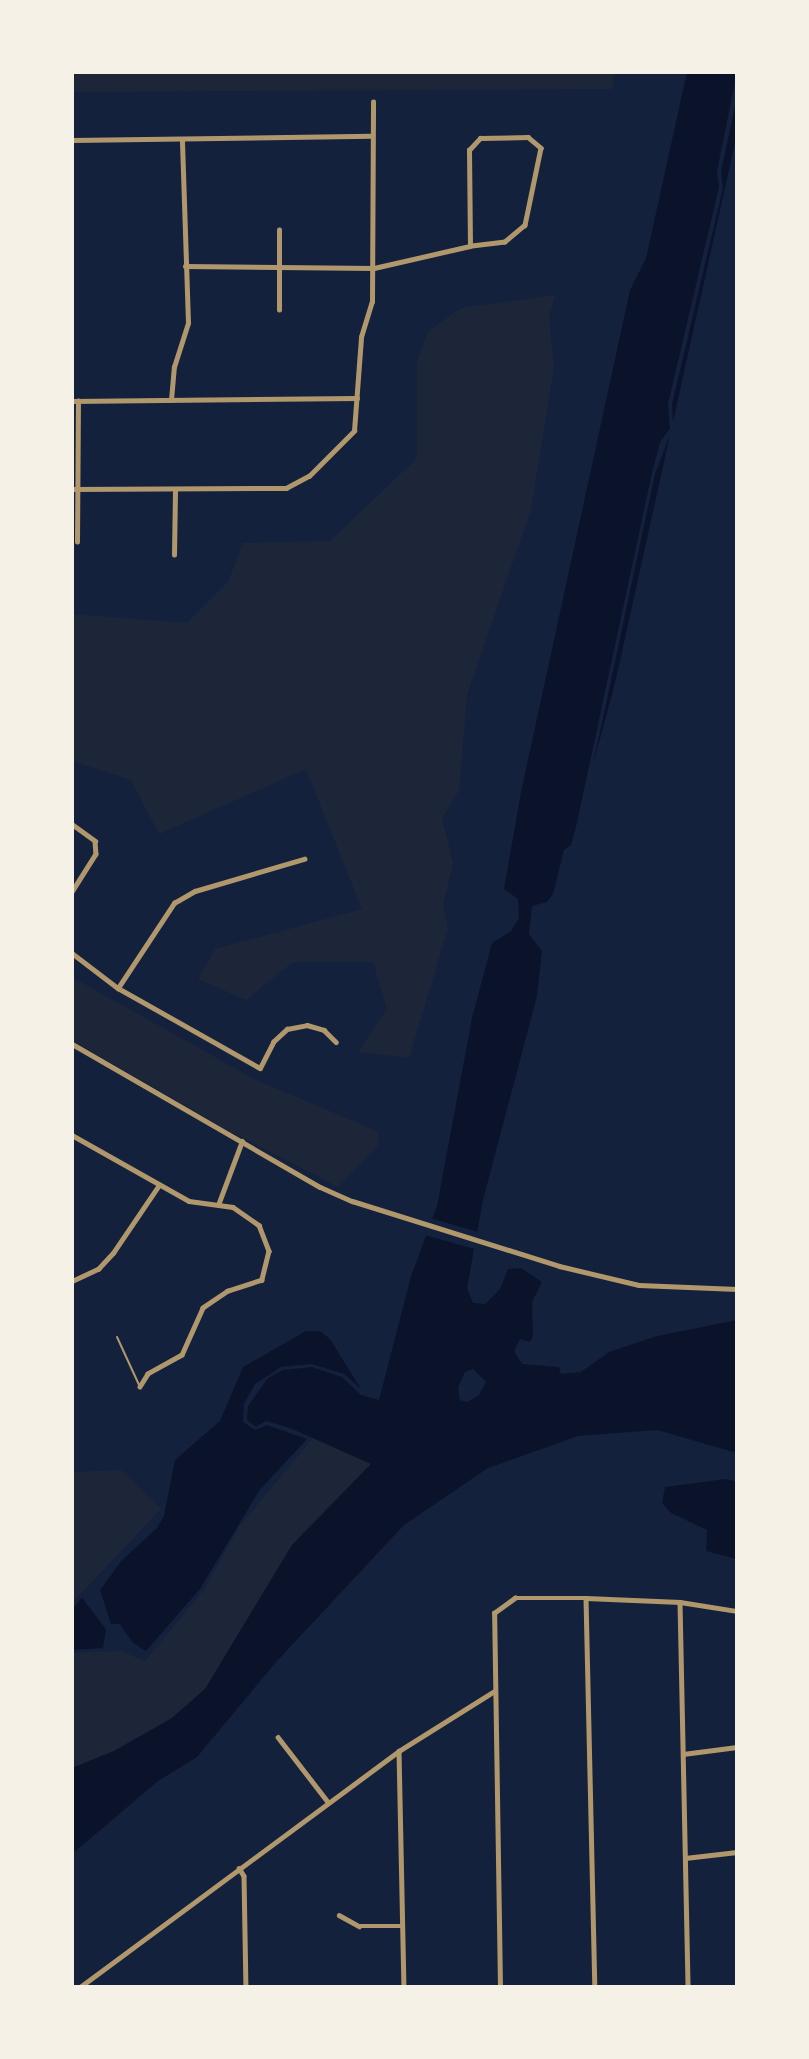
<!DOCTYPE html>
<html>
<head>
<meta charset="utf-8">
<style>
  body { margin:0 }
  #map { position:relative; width:809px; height:2059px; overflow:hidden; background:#14213d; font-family:Rubik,sans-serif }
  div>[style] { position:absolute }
  .green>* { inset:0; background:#1d2539 }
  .water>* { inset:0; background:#0b132b }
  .pier>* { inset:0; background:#14213d }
  .service>* { height:2px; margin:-1px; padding:0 1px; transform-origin:1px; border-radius:1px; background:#b1986c }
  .minor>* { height:4.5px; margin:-2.25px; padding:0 2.25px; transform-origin:2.25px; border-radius:2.25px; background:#b1986c }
  .tertiary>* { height:5px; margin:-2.5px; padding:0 2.5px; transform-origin:2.5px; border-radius:2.5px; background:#b1986c }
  span { translate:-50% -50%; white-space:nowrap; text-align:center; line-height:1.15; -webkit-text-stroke:6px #f6f1e7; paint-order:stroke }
  .frame { position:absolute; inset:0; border:74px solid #f6f1e7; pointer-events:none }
</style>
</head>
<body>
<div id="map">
  <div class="green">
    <div style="clip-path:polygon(72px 72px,615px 72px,612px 89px,72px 92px)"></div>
    <div style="clip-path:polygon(555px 295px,549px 317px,554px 367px,531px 509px,467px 695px,459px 791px,442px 818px,453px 863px,443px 905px,448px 928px,409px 1058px,358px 1052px,387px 1009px,373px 962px,293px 962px,246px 1000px,198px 979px,215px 949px,362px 909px,306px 769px,159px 834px,131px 780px,72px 761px,72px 614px,187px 623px,228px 582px,243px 543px,330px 541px,417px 458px,417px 362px,428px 331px,461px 308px)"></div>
    <div style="clip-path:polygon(72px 977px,256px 1080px,377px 1131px,379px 1144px,338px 1187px,231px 1132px,72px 1040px)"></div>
    <div style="clip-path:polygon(313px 1438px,372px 1463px,292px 1545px,205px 1689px,172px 1718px,114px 1751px,72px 1768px,72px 1653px,121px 1651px,145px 1661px,203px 1591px,239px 1527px)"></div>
    <div style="clip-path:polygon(121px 1470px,161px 1509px,72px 1603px,72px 1472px)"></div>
  </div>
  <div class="water">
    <div style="clip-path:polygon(evenodd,687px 72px,737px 72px,717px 171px,719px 187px,668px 404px,670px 429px,660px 442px,652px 473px,576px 827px,571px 845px,564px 850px,553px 894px,547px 902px,532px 906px,529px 934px,542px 951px,537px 996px,483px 1200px,467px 1288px,473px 1303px,485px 1304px,500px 1289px,508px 1269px,521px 1268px,542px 1282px,532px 1302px,533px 1336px,530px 1342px,520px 1339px,514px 1351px,522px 1364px,559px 1367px,561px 1374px,581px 1372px,609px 1352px,657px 1336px,737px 1320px,737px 1453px,657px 1430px,578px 1436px,488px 1468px,404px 1525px,277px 1661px,197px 1757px,158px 1781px,72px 1854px,72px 1768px,114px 1751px,172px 1718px,205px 1689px,292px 1545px,371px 1464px,290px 1428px,266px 1421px,256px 1427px,247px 1420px,248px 1406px,268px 1378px,283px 1370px,312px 1367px,342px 1377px,361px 1395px,379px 1400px,411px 1276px,437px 1206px,472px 1018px,492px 943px,511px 931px,519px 918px,518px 899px,504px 889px,521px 792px,630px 290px,646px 258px,687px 72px,473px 1369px,486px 1382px,479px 1395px,467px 1402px,460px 1400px,458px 1388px,465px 1372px,473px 1369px)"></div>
    <div style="clip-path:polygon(737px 98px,737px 134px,673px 422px,672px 404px,723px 188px,721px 171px)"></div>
    <div style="clip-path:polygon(670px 435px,616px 679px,593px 765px,655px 474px)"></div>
    <div style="clip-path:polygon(306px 1331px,320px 1331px,330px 1339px,361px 1389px,344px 1374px,312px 1364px,281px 1367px,255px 1384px,244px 1404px,243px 1422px,255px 1430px,267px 1425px,307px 1439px,259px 1491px,200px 1589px,146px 1651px,133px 1643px,120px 1624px,111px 1624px,100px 1590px,122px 1560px,157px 1528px,164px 1516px,175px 1460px,220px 1421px,243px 1367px)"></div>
    <div style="clip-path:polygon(726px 1479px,737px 1482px,737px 1559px,706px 1551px,707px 1530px,671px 1513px,662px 1503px,665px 1487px)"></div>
    <div style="clip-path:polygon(82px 1598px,106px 1629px,103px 1648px,72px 1650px,72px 1609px)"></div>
  </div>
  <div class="pier">
    <div style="clip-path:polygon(430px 1218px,481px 1233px,478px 1250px,425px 1235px)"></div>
  </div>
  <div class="service">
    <div style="left:117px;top:1337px;width:55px;rotate:65.3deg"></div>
  </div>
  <div class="minor">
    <div style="left:528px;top:137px;width:17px;rotate:40deg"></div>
    <div style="left:541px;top:148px;width:79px;rotate:101.7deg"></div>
    <div style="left:525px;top:225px;width:26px;rotate:140deg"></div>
    <div style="left:505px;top:242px;width:35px;rotate:173deg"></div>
    <div style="left:470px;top:246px;width:96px;rotate:-90.6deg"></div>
    <div style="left:469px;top:150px;width:16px;rotate:-47deg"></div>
    <div style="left:480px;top:138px;width:48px;rotate:-1.2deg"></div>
    <div style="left:72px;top:140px;width:299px;rotate:-0.8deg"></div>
    <div style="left:185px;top:266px;width:189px;rotate:0.6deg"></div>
    <div style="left:374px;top:268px;width:98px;rotate:-12.9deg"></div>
    <div style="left:279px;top:310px;width:80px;rotate:-90deg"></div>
    <div style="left:171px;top:400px;width:33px;rotate:-85deg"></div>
    <div style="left:174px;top:367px;width:46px;rotate:-72.3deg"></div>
    <div style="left:188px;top:323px;width:183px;rotate:-91.9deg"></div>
    <div style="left:72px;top:401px;width:285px;rotate:-0.6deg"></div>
    <div style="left:72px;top:489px;width:214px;rotate:-0.3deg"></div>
    <div style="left:286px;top:488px;width:26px;rotate:-28deg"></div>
    <div style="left:309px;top:476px;width:64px;rotate:-45deg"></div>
    <div style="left:354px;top:431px;width:94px;rotate:-85.7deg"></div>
    <div style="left:361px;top:337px;width:37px;rotate:-73deg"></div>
    <div style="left:372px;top:302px;width:200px;rotate:-89.7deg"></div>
    <div style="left:77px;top:542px;width:141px;rotate:-89.6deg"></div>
    <div style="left:174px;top:555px;width:64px;rotate:-89.1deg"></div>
    <div style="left:72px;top:824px;width:29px;rotate:36deg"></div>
    <div style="left:95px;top:841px;width:13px;rotate:86deg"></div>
    <div style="left:96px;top:854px;width:45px;rotate:122.3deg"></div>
    <div style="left:72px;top:953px;width:58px;rotate:37.3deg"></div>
    <div style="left:118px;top:988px;width:163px;rotate:29.4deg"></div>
    <div style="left:260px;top:1068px;width:29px;rotate:-63deg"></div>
    <div style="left:273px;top:1042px;width:19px;rotate:-43deg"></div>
    <div style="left:287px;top:1029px;width:20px;rotate:-11deg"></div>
    <div style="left:307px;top:1025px;width:18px;rotate:16deg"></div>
    <div style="left:324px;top:1030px;width:17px;rotate:45deg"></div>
    <div style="left:118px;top:988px;width:102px;rotate:-56.6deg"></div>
    <div style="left:174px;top:903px;width:24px;rotate:-30deg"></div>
    <div style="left:195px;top:891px;width:114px;rotate:-16.4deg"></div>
    <div style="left:72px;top:1135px;width:134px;rotate:29.4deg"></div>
    <div style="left:189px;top:1201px;width:44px;rotate:7.8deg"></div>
    <div style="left:233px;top:1207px;width:32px;rotate:35deg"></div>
    <div style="left:259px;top:1225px;width:28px;rotate:69deg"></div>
    <div style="left:269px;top:1251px;width:30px;rotate:104deg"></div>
    <div style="left:262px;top:1280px;width:36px;rotate:162deg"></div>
    <div style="left:228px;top:1291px;width:30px;rotate:146deg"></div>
    <div style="left:203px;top:1308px;width:51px;rotate:114.1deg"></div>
    <div style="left:182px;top:1355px;width:39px;rotate:151deg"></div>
    <div style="left:148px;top:1374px;width:15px;rotate:122deg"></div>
    <div style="left:218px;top:1205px;width:68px;rotate:-69.4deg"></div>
    <div style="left:72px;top:1281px;width:29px;rotate:-25deg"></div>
    <div style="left:98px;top:1269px;width:22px;rotate:-47deg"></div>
    <div style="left:113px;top:1253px;width:82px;rotate:-55.9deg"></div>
    <div style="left:586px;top:1598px;width:389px;rotate:88.7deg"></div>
    <div style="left:680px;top:1602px;width:385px;rotate:88.8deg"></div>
    <div style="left:278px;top:1737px;width:82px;rotate:52.4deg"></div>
    <div style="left:399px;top:1751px;width:236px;rotate:88.8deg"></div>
    <div style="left:683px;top:1754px;width:54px;rotate:-7.4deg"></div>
    <div style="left:685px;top:1858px;width:52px;rotate:-6.6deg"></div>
    <div style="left:239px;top:1868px;width:9px;rotate:58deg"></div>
    <div style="left:244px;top:1876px;width:111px;rotate:89deg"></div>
    <div style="left:339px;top:1915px;width:23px;rotate:29deg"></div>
    <div style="left:359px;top:1926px;width:44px"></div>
    <div style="left:80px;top:1987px;width:397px;rotate:-36.5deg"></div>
    <div style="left:399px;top:1751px;width:111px;rotate:-32.1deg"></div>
    <div style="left:500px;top:1987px;width:374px;rotate:-90.9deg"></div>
    <div style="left:494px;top:1613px;width:26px;rotate:-36deg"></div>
    <div style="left:515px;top:1598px;width:71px"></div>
    <div style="left:586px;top:1598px;width:94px;rotate:2.4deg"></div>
    <div style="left:680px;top:1602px;width:58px;rotate:9deg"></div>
  </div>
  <div class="tertiary">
    <div style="left:72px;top:1044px;width:286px;rotate:30deg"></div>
    <div style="left:320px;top:1187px;width:35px;rotate:24deg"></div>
    <div style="left:352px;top:1201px;width:217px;rotate:17.4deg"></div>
    <div style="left:559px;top:1266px;width:82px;rotate:13.4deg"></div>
    <div style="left:639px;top:1285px;width:98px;rotate:2.3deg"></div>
  </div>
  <div class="frame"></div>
</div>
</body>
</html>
